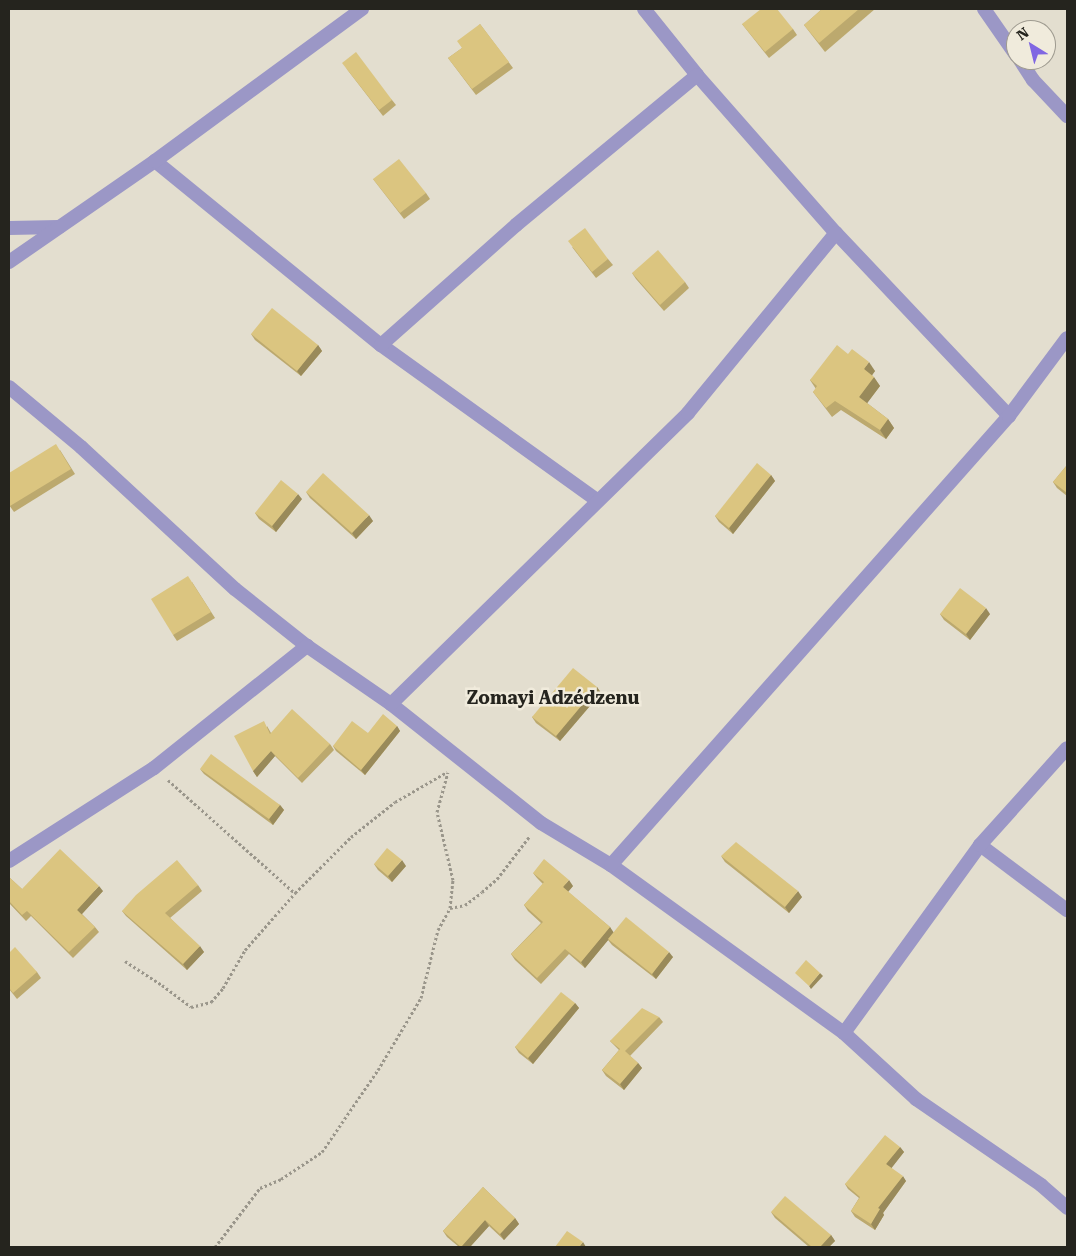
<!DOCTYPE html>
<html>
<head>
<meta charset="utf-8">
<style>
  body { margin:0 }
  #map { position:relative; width:1076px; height:1256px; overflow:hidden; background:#e3decf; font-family:"Roboto Serif",serif }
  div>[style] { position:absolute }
  .path>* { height:3px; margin-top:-1.5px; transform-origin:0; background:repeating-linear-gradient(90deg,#9a968b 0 2.5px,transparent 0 5px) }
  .minor>* { height:14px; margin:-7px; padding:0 7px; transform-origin:7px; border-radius:7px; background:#9b97c6 }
  .wall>* { inset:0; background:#bca96e }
  .shaded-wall>* { inset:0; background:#998a5a }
  .building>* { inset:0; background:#dbc580 }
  span { translate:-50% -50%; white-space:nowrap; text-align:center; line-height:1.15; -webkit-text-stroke:5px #f0ebdc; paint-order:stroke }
  .district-label { font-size:18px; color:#25241e; font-weight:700 }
  .frame { position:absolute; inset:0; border:10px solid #25241e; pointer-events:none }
  .north { position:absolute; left:1006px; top:20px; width:50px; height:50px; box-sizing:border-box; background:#f0ebdc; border:1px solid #9f9b90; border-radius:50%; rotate:324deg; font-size:14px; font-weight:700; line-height:20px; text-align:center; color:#25241e }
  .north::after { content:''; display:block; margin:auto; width:18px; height:22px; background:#8067e2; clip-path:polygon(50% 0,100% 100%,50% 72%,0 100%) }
</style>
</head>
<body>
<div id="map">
  <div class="path">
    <div style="left:168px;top:780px;width:170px;rotate:41.7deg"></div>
    <div style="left:450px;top:908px;width:15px;rotate:-11deg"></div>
    <div style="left:465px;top:905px;width:21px;rotate:-37deg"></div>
    <div style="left:482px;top:892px;width:20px;rotate:-41deg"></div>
    <div style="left:497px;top:879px;width:53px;rotate:-52.7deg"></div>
    <div style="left:125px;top:961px;width:44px;rotate:33deg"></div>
    <div style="left:162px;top:985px;width:36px;rotate:37deg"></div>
    <div style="left:191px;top:1007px;width:21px;rotate:-14deg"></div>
    <div style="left:211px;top:1002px;width:18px;rotate:-49deg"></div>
    <div style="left:223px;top:988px;width:44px;rotate:-59.9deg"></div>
    <div style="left:245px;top:950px;width:76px;rotate:-48.7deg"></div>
    <div style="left:295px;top:893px;width:79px;rotate:-45deg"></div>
    <div style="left:351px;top:837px;width:56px;rotate:-38.5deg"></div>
    <div style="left:395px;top:802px;width:60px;rotate:-30deg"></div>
    <div style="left:215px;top:1247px;width:74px;rotate:-52.7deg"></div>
    <div style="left:260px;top:1188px;width:23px;rotate:-23deg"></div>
    <div style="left:281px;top:1179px;width:49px;rotate:-33.4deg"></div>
    <div style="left:322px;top:1152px;width:99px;rotate:-55.7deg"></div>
    <div style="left:378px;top:1070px;width:84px;rotate:-59.2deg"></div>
    <div style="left:421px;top:998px;width:70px;rotate:-76deg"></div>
    <div style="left:438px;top:930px;width:25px;rotate:-61deg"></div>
    <div style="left:450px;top:908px;width:28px;rotate:-84deg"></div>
    <div style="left:453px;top:880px;width:70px;rotate:-103.2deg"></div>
    <div style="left:437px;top:812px;width:41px;rotate:-74.6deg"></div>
  </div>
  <div class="minor">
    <div style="left:644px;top:9px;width:85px;rotate:51.2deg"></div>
    <div style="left:697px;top:75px;width:210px;rotate:48.7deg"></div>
    <div style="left:836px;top:233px;width:252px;rotate:46.6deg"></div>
    <div style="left:984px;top:9px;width:56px;rotate:55.2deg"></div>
    <div style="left:1020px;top:60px;width:24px;rotate:57deg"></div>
    <div style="left:1033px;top:80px;width:50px;rotate:46.6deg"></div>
    <div style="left:155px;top:161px;width:291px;rotate:39.2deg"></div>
    <div style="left:381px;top:345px;width:266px;rotate:35.7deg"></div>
    <div style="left:9px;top:228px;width:50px;rotate:-1.1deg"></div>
    <div style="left:9px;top:262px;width:178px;rotate:-34.7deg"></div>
    <div style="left:155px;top:161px;width:257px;rotate:-36.3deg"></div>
    <div style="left:381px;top:345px;width:181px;rotate:-41.6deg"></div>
    <div style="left:516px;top:225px;width:235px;rotate:-39.6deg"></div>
    <div style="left:9px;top:387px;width:94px;rotate:39.8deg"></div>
    <div style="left:81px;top:447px;width:209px;rotate:42.7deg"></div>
    <div style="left:235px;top:589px;width:92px;rotate:38.4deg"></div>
    <div style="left:307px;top:646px;width:102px;rotate:34.6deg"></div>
    <div style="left:391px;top:704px;width:191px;rotate:38.4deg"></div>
    <div style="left:541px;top:823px;width:82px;rotate:31deg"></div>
    <div style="left:611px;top:865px;width:287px;rotate:35.8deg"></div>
    <div style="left:844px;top:1033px;width:98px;rotate:42.5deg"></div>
    <div style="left:916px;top:1099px;width:152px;rotate:34.5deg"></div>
    <div style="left:1041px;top:1185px;width:35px;rotate:41deg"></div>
    <div style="left:391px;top:704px;width:416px;rotate:-44.4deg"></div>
    <div style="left:688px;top:413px;width:233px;rotate:-50.6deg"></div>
    <div style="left:980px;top:845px;width:109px;rotate:36.8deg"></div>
    <div style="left:9px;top:861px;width:172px;rotate:-32.7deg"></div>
    <div style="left:154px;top:768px;width:196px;rotate:-38.6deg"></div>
    <div style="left:611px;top:865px;width:600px;rotate:-48.45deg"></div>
    <div style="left:1009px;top:416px;width:97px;rotate:-53.4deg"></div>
    <div style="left:844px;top:1033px;width:232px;rotate:-54.1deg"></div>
    <div style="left:980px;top:845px;width:130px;rotate:-48.1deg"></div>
  </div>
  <div class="wall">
    <div style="clip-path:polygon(822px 9px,875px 9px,825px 52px,804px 25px)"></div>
    <div style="clip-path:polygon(480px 24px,513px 68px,476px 95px,448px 58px,462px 48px)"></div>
    <div style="clip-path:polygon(742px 24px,793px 29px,797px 35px,769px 58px)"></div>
    <div style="clip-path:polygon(346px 68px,392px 100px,396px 105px,383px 116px)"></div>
    <div style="clip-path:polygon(373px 179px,426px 193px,430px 199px,404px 219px)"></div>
    <div style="clip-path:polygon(572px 247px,608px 259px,613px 265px,596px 278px)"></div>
    <div style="clip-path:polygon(632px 273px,685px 282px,689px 288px,664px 311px,636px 279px)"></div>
    <div style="clip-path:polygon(251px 334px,318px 345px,322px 351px,301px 376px,255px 340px)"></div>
    <div style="clip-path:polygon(848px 354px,875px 371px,872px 375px,880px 386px,867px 403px,888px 419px,894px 428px,886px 439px,841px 410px,832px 417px,813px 392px,816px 389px,810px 380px)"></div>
    <div style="clip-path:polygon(60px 450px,75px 474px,14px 512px,9px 505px)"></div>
    <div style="clip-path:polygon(1067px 465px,1067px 496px,1057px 488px,1053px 482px)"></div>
    <div style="clip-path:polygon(771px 475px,775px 481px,733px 534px,719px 522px,715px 516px)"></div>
    <div style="clip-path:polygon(306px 492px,373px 521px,356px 539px,310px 498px)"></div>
    <div style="clip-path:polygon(302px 499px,276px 532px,259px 519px,255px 513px)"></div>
    <div style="clip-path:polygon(192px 582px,215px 618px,177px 641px,173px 635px)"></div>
    <div style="clip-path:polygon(940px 614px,990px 614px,970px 640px,944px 620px)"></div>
    <div style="clip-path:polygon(597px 687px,601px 693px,560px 741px,536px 723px,532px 717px)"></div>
    <div style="clip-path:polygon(267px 726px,271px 733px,330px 744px,334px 750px,302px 783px,275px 756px,257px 777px,253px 771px)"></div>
    <div style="clip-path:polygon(397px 726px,400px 731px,365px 775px,336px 751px,333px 746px,368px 733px)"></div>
    <div style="clip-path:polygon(200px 769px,280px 805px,284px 810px,273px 825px,204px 774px)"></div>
    <div style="clip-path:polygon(721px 856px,802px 897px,789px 913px,725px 862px)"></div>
    <div style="clip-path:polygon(374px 864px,406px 866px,392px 882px,378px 870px)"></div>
    <div style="clip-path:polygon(533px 873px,573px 886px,568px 892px,610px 927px,613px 933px,673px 957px,656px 979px,612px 945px,608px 940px,585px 968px,569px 954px,541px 984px,515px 960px,511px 954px,541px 923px,528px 911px,524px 905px,543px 884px,537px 878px)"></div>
    <div style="clip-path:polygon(9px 877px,22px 889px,103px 891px,82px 914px,95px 927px,99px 932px,73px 958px,31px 916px,26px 921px,9px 903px)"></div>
    <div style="clip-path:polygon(198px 885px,202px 891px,170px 918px,204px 952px,187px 970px,126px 916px,122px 911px)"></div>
    <div style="clip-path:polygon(9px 953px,37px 972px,41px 978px,17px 999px,9px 989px)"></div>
    <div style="clip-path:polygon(575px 1003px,579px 1008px,533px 1064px,519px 1053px,515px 1047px)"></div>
    <div style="clip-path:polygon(659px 1017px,663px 1022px,630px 1056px,638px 1063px,642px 1068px,624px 1090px,606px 1076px,602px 1070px,619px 1050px,610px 1041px)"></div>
    <div style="clip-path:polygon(900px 1147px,904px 1152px,891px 1168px,906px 1181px,883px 1213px,884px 1215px,875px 1230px,855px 1217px,851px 1211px,859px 1198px,848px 1189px,845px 1184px)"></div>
    <div style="clip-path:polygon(483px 1187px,515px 1218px,519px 1224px,504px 1240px,489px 1226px,470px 1247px,459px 1247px,447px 1237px,443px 1231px)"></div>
    <div style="clip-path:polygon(771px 1212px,831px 1235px,835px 1241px,829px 1247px,809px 1247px,775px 1218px)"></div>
  </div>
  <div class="shaded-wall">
    <div style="clip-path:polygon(318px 345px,322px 351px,301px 376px,297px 371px)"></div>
    <div style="clip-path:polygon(869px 362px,875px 371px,870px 378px,864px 369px)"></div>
    <div style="clip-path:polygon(874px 377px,880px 386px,865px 406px,859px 397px)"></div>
    <div style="clip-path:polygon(888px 419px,894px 428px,886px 439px,880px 430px)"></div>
    <div style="clip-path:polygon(771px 475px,775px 481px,733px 534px,729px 528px)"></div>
    <div style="clip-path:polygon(298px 494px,302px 499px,276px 532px,272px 526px)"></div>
    <div style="clip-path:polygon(369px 515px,373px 521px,356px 539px,352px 533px)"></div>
    <div style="clip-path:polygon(986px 608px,990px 614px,970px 640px,966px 634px)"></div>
    <div style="clip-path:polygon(597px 687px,601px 693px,560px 741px,556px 736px)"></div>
    <div style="clip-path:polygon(397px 726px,400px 731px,365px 775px,361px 770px)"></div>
    <div style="clip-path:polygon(271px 751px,275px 756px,257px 777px,253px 771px)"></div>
    <div style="clip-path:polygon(280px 805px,284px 810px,273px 825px,269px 819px)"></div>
    <div style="clip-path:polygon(402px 860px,406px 866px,392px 882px,388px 876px)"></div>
    <div style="clip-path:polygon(569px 880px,573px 886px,567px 893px,563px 887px)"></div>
    <div style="clip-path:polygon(99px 886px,103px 891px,81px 915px,77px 910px)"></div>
    <div style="clip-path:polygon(798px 891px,802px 897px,789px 913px,785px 907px)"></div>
    <div style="clip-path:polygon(610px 927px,614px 933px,585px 968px,581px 962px)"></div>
    <div style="clip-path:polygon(200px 946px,204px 952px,187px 970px,183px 964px)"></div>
    <div style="clip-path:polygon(669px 952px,673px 957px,656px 979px,652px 974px)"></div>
    <div style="clip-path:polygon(820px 973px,823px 976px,811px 989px,809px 986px)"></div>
    <div style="clip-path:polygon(575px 1003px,579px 1008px,533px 1064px,528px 1058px)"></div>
    <div style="clip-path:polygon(638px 1063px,642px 1068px,624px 1090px,620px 1084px)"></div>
    <div style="clip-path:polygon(900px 1147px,904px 1152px,890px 1170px,886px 1164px)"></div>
    <div style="clip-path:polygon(903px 1176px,906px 1181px,883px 1213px,884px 1215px,875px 1230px,871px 1224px,878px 1208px)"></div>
    <div style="clip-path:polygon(515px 1218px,519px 1224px,504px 1240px,500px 1234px)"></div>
    <div style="clip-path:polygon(485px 1220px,489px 1226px,470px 1247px,461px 1247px)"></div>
    <div style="clip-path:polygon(831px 1235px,835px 1241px,829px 1247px,820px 1247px)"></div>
    <div style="clip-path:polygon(583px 1242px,586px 1247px,579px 1247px)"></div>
  </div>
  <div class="building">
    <div style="clip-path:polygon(761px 9px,777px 9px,793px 29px,765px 52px,742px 24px)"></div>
    <div style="clip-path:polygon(822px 9px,859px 9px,819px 43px,804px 25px)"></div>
    <div style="clip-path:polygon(480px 24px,509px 62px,472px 89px,448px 58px,462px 48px,457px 41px)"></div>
    <div style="clip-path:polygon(356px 52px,392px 100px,379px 110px,342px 63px)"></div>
    <div style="clip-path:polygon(399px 159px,426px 193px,400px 213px,373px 179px)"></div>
    <div style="clip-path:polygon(585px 228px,608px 259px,592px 272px,568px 241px)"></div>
    <div style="clip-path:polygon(658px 250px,685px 282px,660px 305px,632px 273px)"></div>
    <div style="clip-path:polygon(272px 308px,318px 345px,297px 371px,251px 334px)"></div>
    <div style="clip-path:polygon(837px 345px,848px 354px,852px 349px,869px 362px,864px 369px,874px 377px,859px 397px,888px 419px,880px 430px,835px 401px,826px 408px,813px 392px,817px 386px,810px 380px)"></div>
    <div style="clip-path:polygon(56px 444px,71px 469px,10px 506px,9px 505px,9px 473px)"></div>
    <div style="clip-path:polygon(757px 463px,771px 475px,729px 528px,715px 516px)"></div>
    <div style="clip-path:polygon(1067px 465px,1067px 493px,1053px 482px)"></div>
    <div style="clip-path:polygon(323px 473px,369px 515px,352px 533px,306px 492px)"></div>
    <div style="clip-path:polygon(281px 480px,298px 494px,272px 526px,255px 513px)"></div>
    <div style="clip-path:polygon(188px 576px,211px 612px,173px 635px,151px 599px)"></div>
    <div style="clip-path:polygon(960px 588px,986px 608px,966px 634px,940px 614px)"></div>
    <div style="clip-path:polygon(573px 668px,597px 687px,556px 736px,532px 717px)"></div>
    <div style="clip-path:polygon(292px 709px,330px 744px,298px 778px,271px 751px,253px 771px,234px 736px,264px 721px,270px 734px)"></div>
    <div style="clip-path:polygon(383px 714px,397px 726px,361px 770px,333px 746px,352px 721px,368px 733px)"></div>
    <div style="clip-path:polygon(211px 754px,280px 805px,269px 819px,200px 769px)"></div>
    <div style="clip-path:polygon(736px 842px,798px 891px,785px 907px,721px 856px)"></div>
    <div style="clip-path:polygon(387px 848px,402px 860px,388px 876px,374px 864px)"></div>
    <div style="clip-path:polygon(60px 849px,99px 886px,77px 910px,95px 927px,69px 952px,27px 911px,22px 915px,9px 901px,9px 877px,22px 889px)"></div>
    <div style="clip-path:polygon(544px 859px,569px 880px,563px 887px,610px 927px,581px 962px,565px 949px,537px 978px,511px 954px,543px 922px,524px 905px,544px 882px,533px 873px)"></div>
    <div style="clip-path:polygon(177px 860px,198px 885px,165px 913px,200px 946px,183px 964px,122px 911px,136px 895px)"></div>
    <div style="clip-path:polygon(626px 917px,669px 952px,652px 974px,608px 939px)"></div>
    <div style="clip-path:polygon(15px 947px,37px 972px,13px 993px,9px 988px,9px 953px)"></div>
    <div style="clip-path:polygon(806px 960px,820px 973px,809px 986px,795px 973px)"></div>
    <div style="clip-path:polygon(561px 992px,575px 1003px,528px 1058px,515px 1047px)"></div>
    <div style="clip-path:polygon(642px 1008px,659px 1017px,625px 1051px,638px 1063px,620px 1084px,602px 1070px,620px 1049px,610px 1041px)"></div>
    <div style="clip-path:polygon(885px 1135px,900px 1147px,886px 1164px,903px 1176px,878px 1208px,880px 1209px,871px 1224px,851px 1211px,860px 1197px,845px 1184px)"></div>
    <div style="clip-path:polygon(483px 1187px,515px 1218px,500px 1234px,485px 1220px,461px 1247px,443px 1231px)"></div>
    <div style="clip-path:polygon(785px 1196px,831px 1235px,820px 1247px,812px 1247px,771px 1212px)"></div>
    <div style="clip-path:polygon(567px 1231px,583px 1242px,579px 1247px,555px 1247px)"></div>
  </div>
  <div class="district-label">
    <span style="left:553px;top:698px">Zomayi Adzédzenu</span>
  </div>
  <div class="frame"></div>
  <div class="north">N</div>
</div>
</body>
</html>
